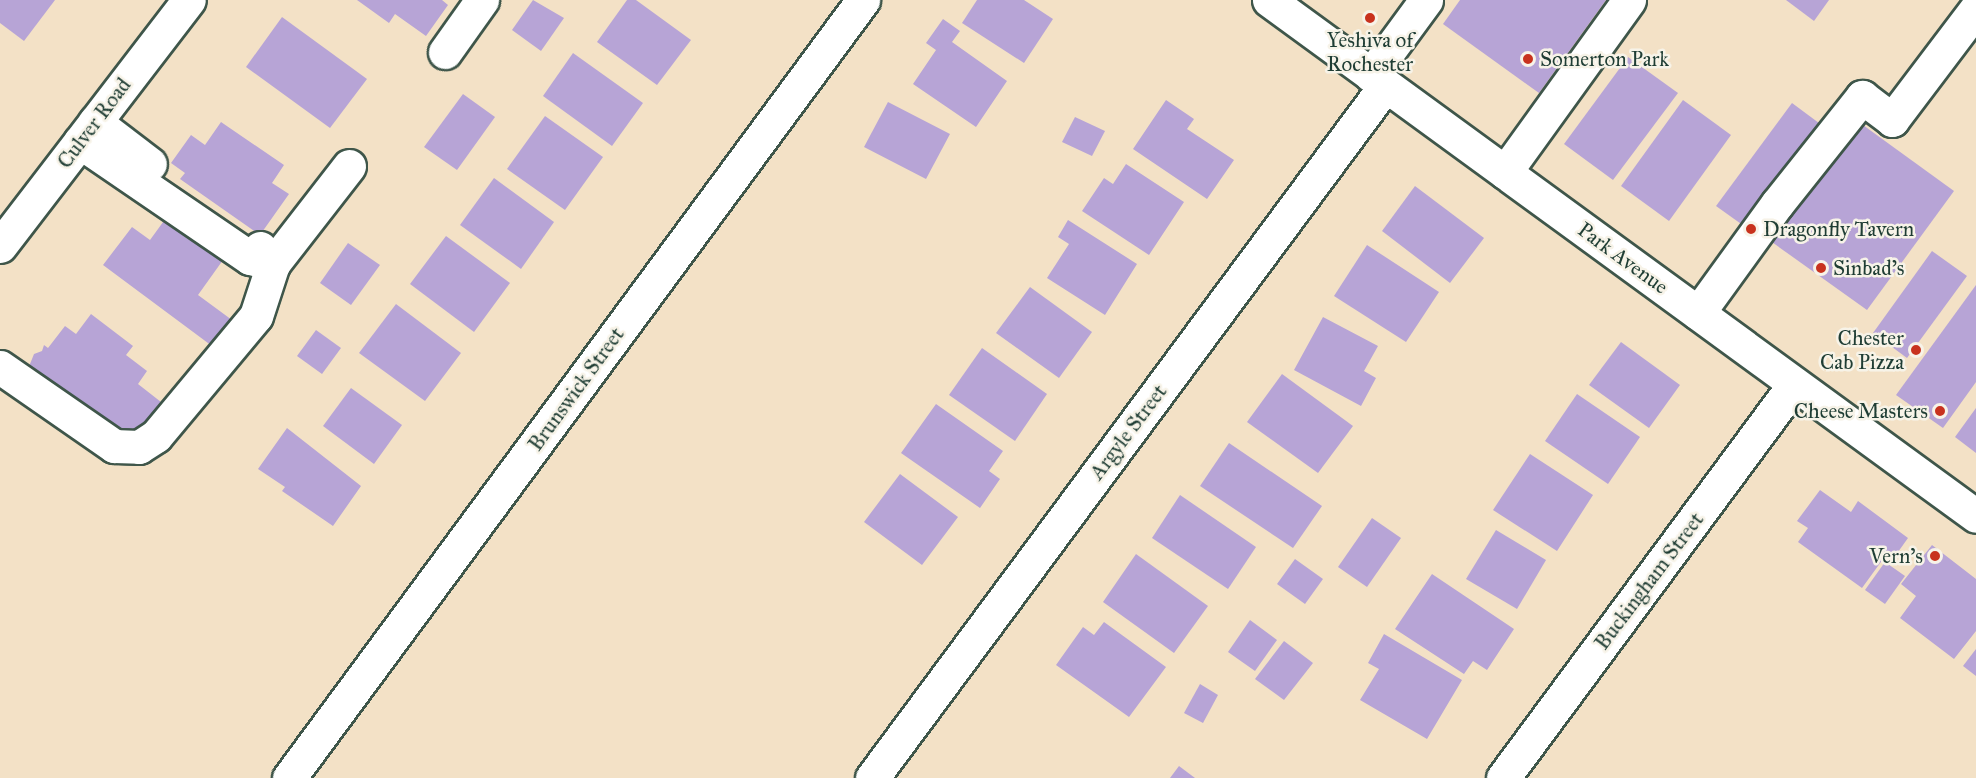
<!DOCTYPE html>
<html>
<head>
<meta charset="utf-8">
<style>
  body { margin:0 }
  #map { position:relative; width:1976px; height:778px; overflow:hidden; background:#f3e1c6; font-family:"IM FELL Great Primer",serif }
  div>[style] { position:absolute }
  .building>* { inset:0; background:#b7a4d6 }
  .roads { filter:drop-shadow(2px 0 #3f564a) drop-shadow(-2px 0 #3f564a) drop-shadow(0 2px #3f564a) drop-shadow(0 -2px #3f564a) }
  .minor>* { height:33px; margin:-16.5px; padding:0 16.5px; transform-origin:16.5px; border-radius:16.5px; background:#fff }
  .major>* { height:33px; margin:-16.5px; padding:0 16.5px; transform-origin:16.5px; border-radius:16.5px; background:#fff }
  .dots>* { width:16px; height:16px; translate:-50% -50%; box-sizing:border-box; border:3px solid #f7f3e8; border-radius:50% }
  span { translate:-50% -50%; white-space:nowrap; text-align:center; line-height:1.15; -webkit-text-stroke:5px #f7f3e8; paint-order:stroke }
  .poi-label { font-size:21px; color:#1f3d34 }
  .left { translate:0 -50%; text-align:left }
  .right { translate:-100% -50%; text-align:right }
  .street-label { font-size:21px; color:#1f3d34 }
</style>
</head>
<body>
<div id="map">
  <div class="building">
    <div style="clip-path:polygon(0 0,55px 0,24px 41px,0 23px)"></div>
    <div style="clip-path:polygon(357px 0,442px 0,448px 5px,426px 36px,395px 14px,389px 23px)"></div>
    <div style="clip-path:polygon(533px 0,564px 18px,541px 51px,512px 30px)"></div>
    <div style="clip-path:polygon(627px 0,636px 0,691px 40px,657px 85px,597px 42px)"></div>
    <div style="clip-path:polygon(977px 0,1024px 0,1053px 19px,1024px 63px,962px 23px)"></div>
    <div style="clip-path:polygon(1460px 0,1606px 0,1539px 93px,1443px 24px)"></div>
    <div style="clip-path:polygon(1786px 0,1829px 0,1814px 21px)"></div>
    <div style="clip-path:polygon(282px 17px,367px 79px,330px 128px,246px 67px)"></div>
    <div style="clip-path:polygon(943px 19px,960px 31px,952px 42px,1007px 81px,976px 127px,913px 84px,936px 50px,926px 43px)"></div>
    <div style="clip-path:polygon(573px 53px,643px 103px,612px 146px,543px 96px)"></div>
    <div style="clip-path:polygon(1628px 57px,1678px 93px,1613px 180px,1564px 144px)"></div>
    <div style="clip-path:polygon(463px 94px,495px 117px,457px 170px,424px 147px)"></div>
    <div style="clip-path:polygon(1166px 100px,1194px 119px,1187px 129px,1234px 160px,1207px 199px,1133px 149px)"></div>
    <div style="clip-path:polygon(1683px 100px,1731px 135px,1669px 221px,1621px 186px)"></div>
    <div style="clip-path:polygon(888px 102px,950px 134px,926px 179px,864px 147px)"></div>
    <div style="clip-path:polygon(1792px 103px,1827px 129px,1751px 231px,1716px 206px)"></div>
    <div style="clip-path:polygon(545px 116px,603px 157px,565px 210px,507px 169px)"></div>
    <div style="clip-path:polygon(1075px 117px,1105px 131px,1092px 156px,1062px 142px)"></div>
    <div style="clip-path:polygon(1856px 120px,1954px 191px,1867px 310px,1769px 240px)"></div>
    <div style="clip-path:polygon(221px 122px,284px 165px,272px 183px,289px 194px,260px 235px,180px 179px,185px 173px,171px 163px,191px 135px,205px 145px)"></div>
    <div style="clip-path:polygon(1126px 164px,1184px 202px,1149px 255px,1082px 211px,1104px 178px,1113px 184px)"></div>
    <div style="clip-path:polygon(494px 178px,554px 222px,521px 269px,460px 225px)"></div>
    <div style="clip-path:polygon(1415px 186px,1484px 238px,1450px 283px,1382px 231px)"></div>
    <div style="clip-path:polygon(166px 218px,223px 260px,198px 295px,232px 320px,212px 346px,103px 265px,132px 227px,150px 240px)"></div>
    <div style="clip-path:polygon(1068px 220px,1137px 264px,1105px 315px,1047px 278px,1069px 244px,1058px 237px)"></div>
    <div style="clip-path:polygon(446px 236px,510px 283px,474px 332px,410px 284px)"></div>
    <div style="clip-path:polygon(348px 243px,380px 265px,351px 305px,320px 283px)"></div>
    <div style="clip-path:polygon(1367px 245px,1439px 292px,1406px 342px,1334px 296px)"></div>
    <div style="clip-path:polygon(1932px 251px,1967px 276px,1907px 358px,1873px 333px)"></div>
    <div style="clip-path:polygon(1976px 285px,1976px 382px,1943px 428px,1896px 395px)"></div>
    <div style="clip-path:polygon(1030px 287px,1092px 332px,1059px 378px,996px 333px)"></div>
    <div style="clip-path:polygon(396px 304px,461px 353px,425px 401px,359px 353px)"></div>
    <div style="clip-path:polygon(91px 314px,133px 346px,126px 355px,147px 371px,138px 384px,161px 402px,129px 444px,28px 369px,34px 354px,42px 351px,44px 345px,48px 348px,65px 326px,76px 334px)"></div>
    <div style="clip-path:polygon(1323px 317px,1378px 346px,1364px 371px,1376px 378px,1361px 406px,1294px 370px)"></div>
    <div style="clip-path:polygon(316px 330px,341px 348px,322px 374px,297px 356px)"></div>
    <div style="clip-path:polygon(1621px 342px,1680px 385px,1649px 428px,1589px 385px)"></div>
    <div style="clip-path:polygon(982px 348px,1047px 394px,1015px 441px,949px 395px)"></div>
    <div style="clip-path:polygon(1282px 374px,1353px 426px,1318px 473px,1247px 422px)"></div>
    <div style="clip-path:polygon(351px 388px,402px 425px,374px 464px,323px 426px)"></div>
    <div style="clip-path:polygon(1577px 394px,1640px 437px,1608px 484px,1545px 441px)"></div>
    <div style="clip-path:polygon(936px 404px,1003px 451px,989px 471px,1000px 479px,980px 508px,901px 453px)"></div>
    <div style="clip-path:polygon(1976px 408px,1976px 453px,1955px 437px)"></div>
    <div style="clip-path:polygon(287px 428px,361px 486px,333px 526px,282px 491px,285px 487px,258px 469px)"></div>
    <div style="clip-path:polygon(1229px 443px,1322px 506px,1293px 548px,1200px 486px)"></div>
    <div style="clip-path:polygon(1530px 454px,1593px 495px,1557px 551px,1493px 510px)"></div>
    <div style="clip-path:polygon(900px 474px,958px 517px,922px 565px,864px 522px)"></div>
    <div style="clip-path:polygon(1820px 490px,1851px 512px,1858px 501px,1908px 538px,1893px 559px,1886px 555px,1862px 588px,1798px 542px,1808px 528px,1797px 521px)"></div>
    <div style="clip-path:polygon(1180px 495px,1256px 547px,1228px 589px,1152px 538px)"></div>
    <div style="clip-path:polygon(1372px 518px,1401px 538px,1367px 587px,1338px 567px)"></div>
    <div style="clip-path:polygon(1496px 530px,1546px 560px,1517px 609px,1466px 579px)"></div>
    <div style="clip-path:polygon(1932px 545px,1976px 579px,1976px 631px,1954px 659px,1900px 618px,1916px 596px,1901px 584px)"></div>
    <div style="clip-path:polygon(1136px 554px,1208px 606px,1174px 653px,1103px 602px)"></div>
    <div style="clip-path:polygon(1295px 559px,1323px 579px,1305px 604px,1277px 584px)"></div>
    <div style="clip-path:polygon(1885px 562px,1905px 576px,1885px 604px,1865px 590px)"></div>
    <div style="clip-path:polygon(1432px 574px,1514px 629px,1487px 670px,1473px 661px,1464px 674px,1395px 629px)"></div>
    <div style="clip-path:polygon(1250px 620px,1277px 640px,1255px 671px,1228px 652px)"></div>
    <div style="clip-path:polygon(1104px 622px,1166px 667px,1129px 717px,1056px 665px,1083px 627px,1094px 635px)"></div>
    <div style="clip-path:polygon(1384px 634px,1462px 680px,1427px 739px,1360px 700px,1379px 669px,1368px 663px)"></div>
    <div style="clip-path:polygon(1284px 641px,1313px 663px,1284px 700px,1255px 679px)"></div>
    <div style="clip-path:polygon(1976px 649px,1976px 676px,1963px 666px)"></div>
    <div style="clip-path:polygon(1200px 684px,1218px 695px,1203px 723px,1184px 713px)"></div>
    <div style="clip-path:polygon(1179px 766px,1195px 778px,1170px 778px)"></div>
  </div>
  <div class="roads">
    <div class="minor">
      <div style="left:1269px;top:0;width:875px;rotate:36.12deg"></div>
      <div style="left:445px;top:52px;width:64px;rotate:-54.6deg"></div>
      <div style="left:1371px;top:75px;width:93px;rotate:-53.7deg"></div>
      <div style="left:95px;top:122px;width:69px;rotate:37.4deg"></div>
      <div style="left:1505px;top:172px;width:212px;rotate:-54.2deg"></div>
      <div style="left:260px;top:248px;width:21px;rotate:51deg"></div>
      <div style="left:273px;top:264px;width:124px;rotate:-52.2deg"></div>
      <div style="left:1698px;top:313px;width:135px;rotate:-54.1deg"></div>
      <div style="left:1777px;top:204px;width:137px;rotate:-51.5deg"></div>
      <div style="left:1862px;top:97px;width:38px;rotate:37deg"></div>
      <div style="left:1892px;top:120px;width:139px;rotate:-52.9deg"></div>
      <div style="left:0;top:367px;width:139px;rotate:34.7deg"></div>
      <div style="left:114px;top:446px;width:25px;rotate:2deg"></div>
      <div style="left:139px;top:447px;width:20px;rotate:-33deg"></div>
      <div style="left:156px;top:436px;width:156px;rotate:-50.2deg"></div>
      <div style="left:256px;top:316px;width:55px;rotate:-71.9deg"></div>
      <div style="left:273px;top:264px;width:24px;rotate:-165deg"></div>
      <div style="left:250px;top:258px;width:206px;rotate:-145.7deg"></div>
      <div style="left:289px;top:778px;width:967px;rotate:-53.58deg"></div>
      <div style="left:872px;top:778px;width:861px;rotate:-53.45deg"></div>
      <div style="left:1503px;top:778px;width:490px;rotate:-53.5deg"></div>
    </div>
    <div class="major">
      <div style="left:0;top:246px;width:310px;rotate:-52.5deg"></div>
    </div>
  </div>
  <div class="dots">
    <div style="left:1370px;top:18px;background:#c8321e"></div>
    <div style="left:1528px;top:59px;background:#c8321e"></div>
    <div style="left:1751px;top:229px;background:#c8321e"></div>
    <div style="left:1821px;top:268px;background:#c8321e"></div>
    <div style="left:1916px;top:350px;background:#c8321e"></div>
    <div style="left:1940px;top:411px;background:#c8321e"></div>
    <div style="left:1935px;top:556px;background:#c8321e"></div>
  </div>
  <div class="poi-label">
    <span style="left:1370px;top:52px">Yeshiva of<br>Rochester</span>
    <span class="left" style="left:1540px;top:59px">Somerton Park</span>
    <span class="left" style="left:1763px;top:229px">Dragonfly Tavern</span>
    <span class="left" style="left:1833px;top:268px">Sinbad's</span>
    <span class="right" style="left:1904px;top:350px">Chester<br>Cab Pizza</span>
    <span class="right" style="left:1928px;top:411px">Cheese Masters</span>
    <span class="right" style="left:1923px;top:556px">Vern's</span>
  </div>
  <div class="street-label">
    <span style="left:94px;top:123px;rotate:-53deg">Culver Road</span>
    <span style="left:1623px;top:258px;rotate:36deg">Park Avenue</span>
    <span style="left:576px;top:389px;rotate:-54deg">Brunswick Street</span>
    <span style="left:1128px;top:432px;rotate:-53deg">Argyle Street</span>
    <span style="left:1649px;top:581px;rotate:-53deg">Buckingham Street</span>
  </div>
</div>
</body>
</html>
